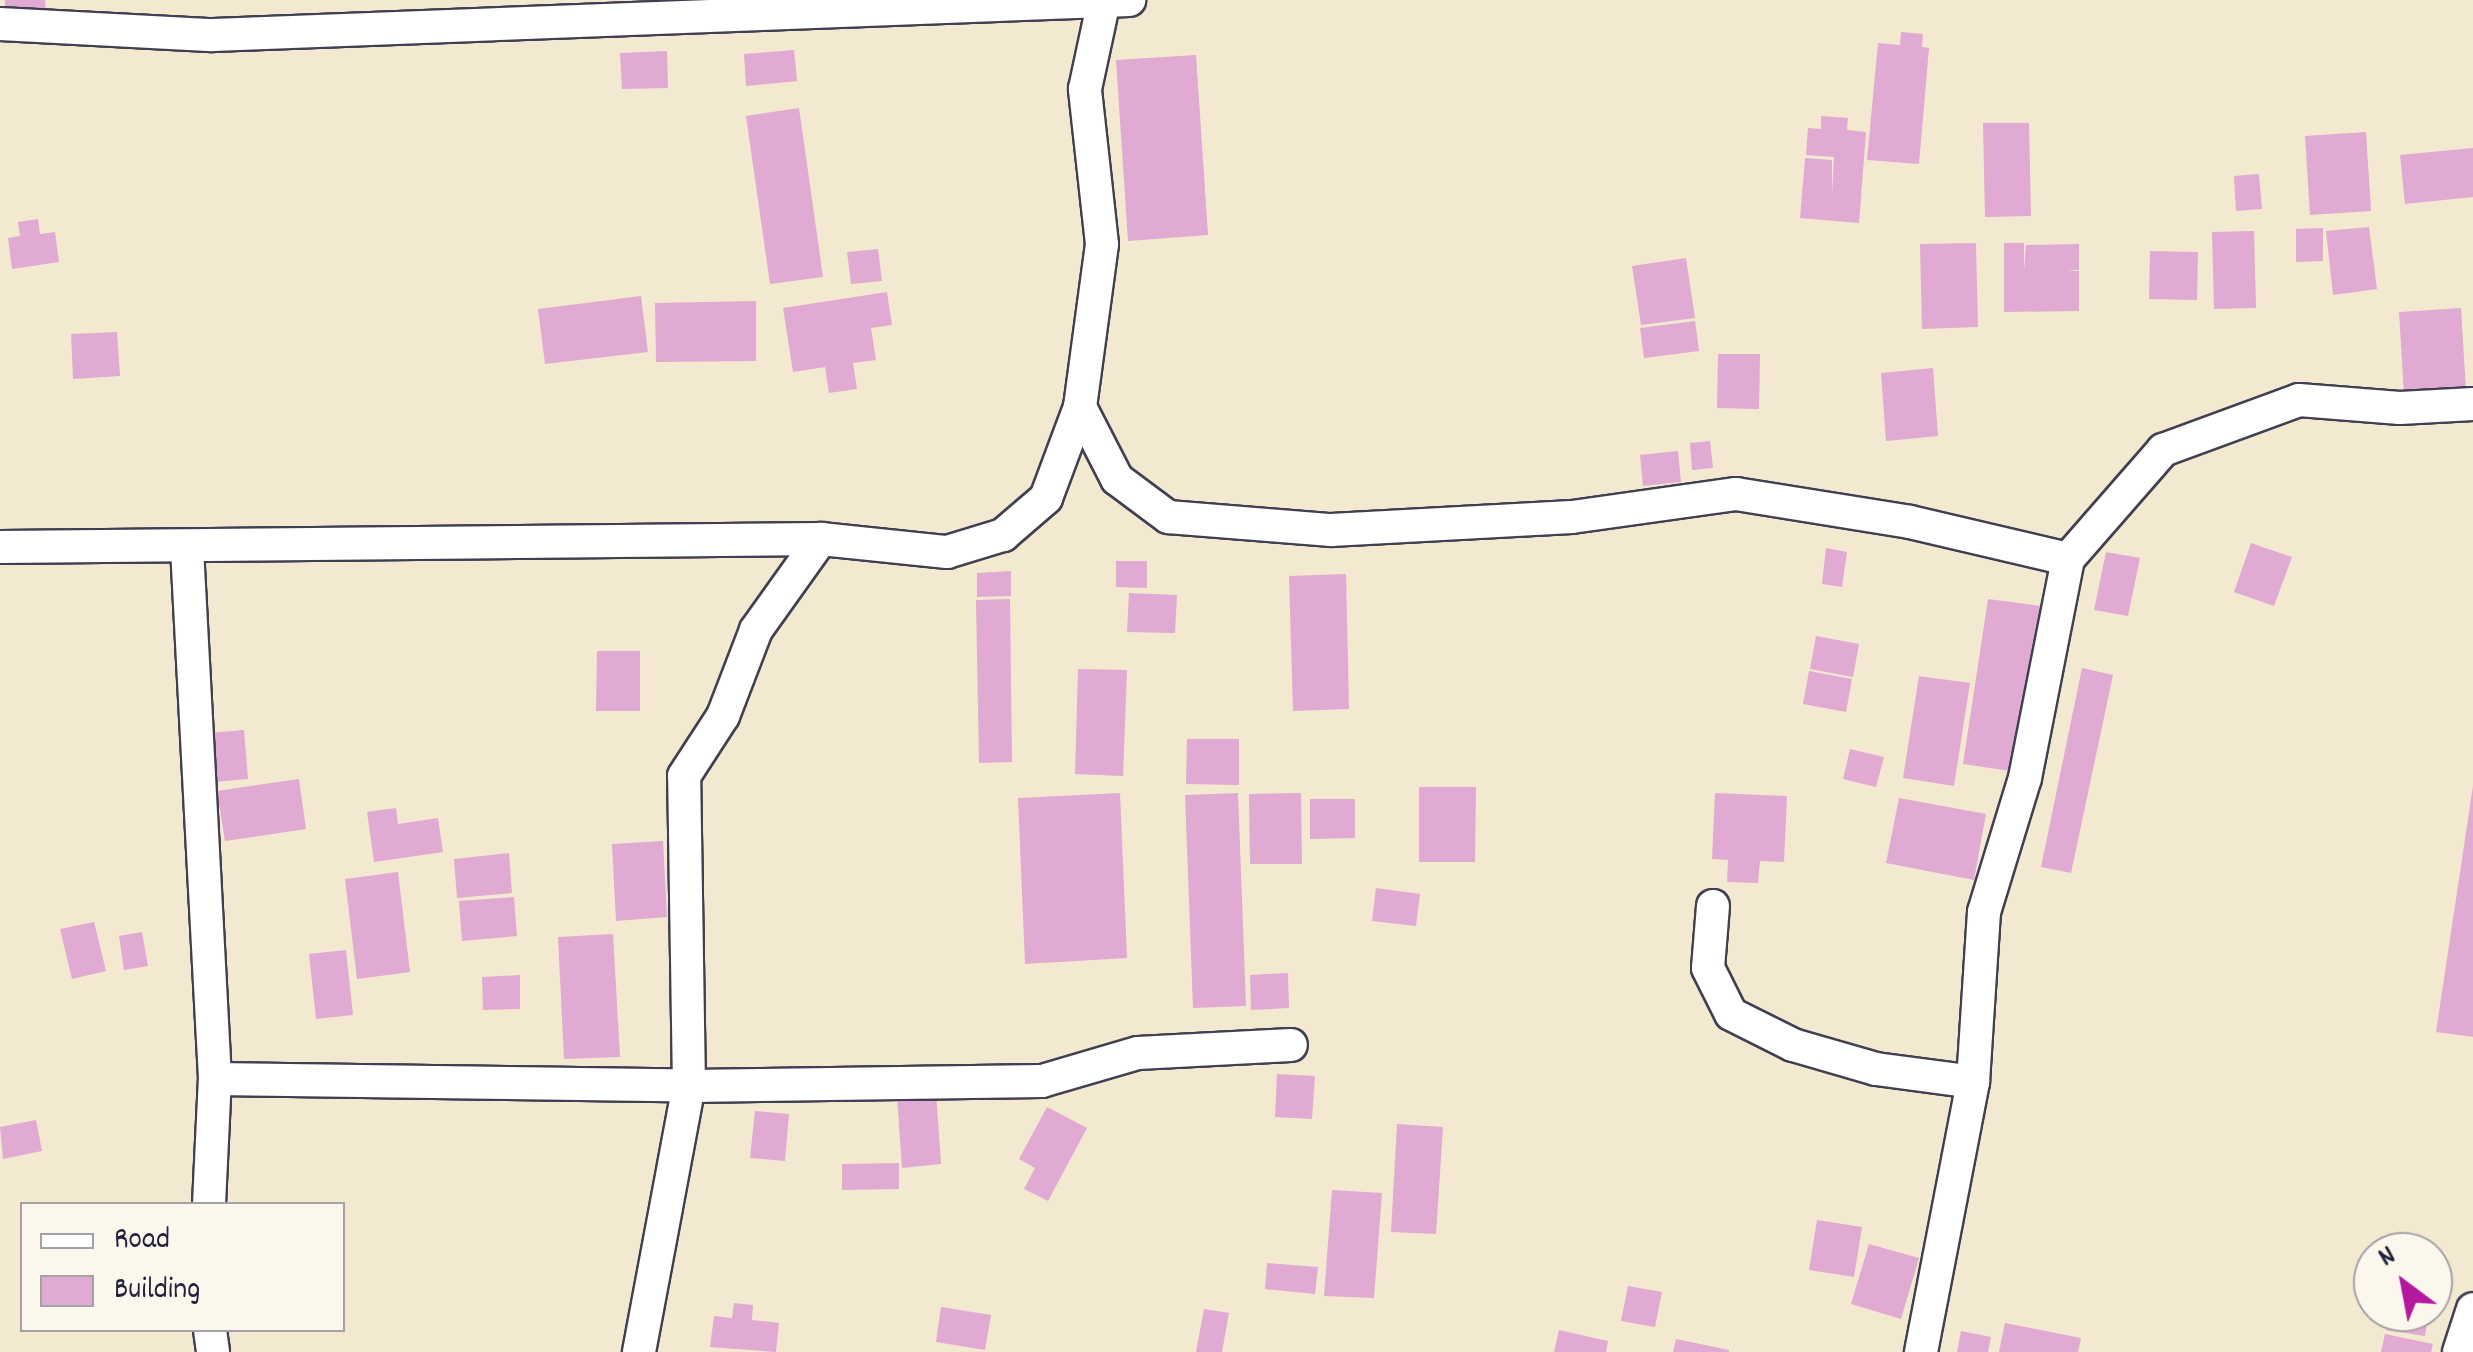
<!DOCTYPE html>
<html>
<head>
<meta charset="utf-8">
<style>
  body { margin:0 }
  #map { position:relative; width:2473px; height:1352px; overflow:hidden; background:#f3e9d1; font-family:Dekko,sans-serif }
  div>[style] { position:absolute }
  .building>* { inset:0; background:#e0aad2 }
  .roads { filter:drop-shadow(2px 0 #414052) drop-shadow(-2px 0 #414052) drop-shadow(0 2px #414052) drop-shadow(0 -2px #414052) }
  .minor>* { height:32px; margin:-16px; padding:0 16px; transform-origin:16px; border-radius:16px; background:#fff }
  span { translate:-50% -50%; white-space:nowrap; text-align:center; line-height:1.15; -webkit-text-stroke:8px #fbf7ec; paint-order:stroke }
  .legend { position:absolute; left:20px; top:1202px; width:325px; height:130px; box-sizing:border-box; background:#fbf7ec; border:2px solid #a4a2a5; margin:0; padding:12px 18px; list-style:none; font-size:30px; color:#22223b }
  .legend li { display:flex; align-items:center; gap:20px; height:50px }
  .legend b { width:50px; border:2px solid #a4a2a5 }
  .north { position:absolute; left:2353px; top:1232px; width:100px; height:100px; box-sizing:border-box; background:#fbf7ec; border:2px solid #a4a2a5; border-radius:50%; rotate:328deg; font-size:28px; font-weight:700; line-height:40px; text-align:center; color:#22223b }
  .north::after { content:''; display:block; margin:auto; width:35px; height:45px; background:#b5179e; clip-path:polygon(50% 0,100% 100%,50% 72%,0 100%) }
</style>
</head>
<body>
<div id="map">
  <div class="building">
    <div style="clip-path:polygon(5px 0,45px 0,46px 17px,5px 18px)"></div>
    <div style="clip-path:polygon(1901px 32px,1923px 34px,1922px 47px,1929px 48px,1919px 164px,1867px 160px,1878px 43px,1900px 45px)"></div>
    <div style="clip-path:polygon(794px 50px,797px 81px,746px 86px,744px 54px)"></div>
    <div style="clip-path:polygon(667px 51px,668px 88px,622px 89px,620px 53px)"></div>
    <div style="clip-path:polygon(1196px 55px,1208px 235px,1128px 241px,1116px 60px)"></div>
    <div style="clip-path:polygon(799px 108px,823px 277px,770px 284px,746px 116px)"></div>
    <div style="clip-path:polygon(1821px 116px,1848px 118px,1847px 130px,1866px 132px,1859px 223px,1800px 218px,1805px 158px,1832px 160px,1832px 194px,1834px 157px,1806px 155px,1808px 128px,1821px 129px)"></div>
    <div style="clip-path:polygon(1983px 123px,2029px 123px,2031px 216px,1985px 217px)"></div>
    <div style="clip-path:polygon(2366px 132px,2371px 211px,2310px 215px,2305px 136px)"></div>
    <div style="clip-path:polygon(2473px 148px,2473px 197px,2405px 204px,2400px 155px)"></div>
    <div style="clip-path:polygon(2259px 174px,2262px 209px,2236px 211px,2234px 176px)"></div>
    <div style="clip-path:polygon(38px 219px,40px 234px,55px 232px,59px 262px,12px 269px,8px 238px,20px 236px,18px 222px)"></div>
    <div style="clip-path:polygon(2369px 227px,2377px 289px,2333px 295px,2326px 231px)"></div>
    <div style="clip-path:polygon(2323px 228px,2323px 261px,2296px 262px,2296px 229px)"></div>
    <div style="clip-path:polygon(2254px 231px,2256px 308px,2214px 309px,2212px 232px)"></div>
    <div style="clip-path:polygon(1976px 243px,1978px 327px,1922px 329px,1920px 244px)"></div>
    <div style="clip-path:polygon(2004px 243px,2024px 243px,2024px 271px,2026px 245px,2079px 244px,2079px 270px,2065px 270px,2079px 271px,2079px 311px,2004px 312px)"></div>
    <div style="clip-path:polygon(878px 249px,882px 281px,851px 284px,847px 252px)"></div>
    <div style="clip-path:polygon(2150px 251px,2198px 252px,2197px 300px,2149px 299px)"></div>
    <div style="clip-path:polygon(1686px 258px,1695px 318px,1641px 325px,1632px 266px)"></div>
    <div style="clip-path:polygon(887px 292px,892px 325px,871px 328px,876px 360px,853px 363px,857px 389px,829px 393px,825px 367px,793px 372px,783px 308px)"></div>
    <div style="clip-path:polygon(641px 296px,648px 352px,545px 364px,538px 309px)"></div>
    <div style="clip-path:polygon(756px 301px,756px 361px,656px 362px,655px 303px)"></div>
    <div style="clip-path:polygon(2461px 308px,2466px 391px,2404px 395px,2399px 312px)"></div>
    <div style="clip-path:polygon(1695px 321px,1699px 351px,1644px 358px,1640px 328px)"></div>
    <div style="clip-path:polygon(117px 332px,120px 376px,73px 379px,71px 334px)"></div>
    <div style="clip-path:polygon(1718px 354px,1760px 354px,1759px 409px,1717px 408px)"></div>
    <div style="clip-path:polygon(1933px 368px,1938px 436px,1886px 441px,1881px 373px)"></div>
    <div style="clip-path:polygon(1710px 441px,1713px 468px,1692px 470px,1690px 443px)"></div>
    <div style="clip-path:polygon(1678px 451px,1681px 482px,1643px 486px,1640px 455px)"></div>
    <div style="clip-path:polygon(2251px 543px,2292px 557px,2274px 606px,2234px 592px)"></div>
    <div style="clip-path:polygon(1826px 548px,1847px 552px,1842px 587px,1822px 584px)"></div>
    <div style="clip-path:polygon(2106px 552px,2140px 558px,2128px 616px,2094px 610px)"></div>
    <div style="clip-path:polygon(1116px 561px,1147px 561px,1147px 588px,1116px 587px)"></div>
    <div style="clip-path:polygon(1011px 571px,1011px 596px,977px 597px,977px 573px)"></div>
    <div style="clip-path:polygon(1346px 574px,1349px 709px,1293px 711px,1289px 576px)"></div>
    <div style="clip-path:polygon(1129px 593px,1177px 595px,1175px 633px,1127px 632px)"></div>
    <div style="clip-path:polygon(1010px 599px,1012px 762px,979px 763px,976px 600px)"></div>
    <div style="clip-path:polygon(1988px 599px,2042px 606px,2017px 772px,1963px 764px)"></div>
    <div style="clip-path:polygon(1816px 636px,1859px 644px,1853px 677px,1810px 669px)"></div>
    <div style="clip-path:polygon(597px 651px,640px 651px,640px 711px,596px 711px)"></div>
    <div style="clip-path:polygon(2082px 668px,2113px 675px,2071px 873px,2041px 867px)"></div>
    <div style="clip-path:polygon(1078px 669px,1127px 670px,1123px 776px,1075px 774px)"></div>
    <div style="clip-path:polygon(1809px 671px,1852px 679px,1846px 712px,1803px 704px)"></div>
    <div style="clip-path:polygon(1919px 676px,1970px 683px,1954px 786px,1903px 778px)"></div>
    <div style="clip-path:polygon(244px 730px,248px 779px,203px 783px,199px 734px)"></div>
    <div style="clip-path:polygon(1187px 739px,1239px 739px,1239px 785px,1186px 784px)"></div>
    <div style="clip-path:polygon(1850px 749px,1884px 757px,1876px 787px,1843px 779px)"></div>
    <div style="clip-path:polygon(299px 779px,306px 829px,225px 841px,217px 791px)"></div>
    <div style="clip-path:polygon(2473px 786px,2473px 1037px,2436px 1032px)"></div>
    <div style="clip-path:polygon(1419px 787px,1476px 787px,1475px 862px,1419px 862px)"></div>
    <div style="clip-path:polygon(1120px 793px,1127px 958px,1025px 964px,1018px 798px)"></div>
    <div style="clip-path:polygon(1238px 793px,1246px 1006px,1193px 1008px,1185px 795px)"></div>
    <div style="clip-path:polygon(1301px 793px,1302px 864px,1250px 864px,1249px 794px)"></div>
    <div style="clip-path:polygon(1715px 793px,1787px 796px,1784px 862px,1760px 861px,1758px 883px,1727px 882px,1728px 860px,1712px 859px)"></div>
    <div style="clip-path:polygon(1899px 798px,1986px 814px,1974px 880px,1886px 863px)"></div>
    <div style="clip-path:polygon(1310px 799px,1355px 799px,1355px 838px,1310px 839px)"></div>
    <div style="clip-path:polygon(396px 808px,398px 824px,438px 818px,443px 852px,374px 862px,367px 812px)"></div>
    <div style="clip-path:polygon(663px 841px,667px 917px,616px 921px,612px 844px)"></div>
    <div style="clip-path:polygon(509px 853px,512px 893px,457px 898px,454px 859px)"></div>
    <div style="clip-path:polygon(398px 872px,410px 972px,357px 979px,345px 879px)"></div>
    <div style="clip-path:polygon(1376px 888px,1420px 894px,1416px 926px,1372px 921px)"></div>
    <div style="clip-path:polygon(514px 897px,517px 936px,462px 941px,459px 901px)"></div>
    <div style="clip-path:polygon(94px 922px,106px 971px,72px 979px,60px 929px)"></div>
    <div style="clip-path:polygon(142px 932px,148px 966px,124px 970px,119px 936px)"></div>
    <div style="clip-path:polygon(613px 934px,620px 1057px,564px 1059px,558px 937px)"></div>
    <div style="clip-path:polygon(346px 950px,353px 1015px,316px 1019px,309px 954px)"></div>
    <div style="clip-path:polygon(1288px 973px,1289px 1008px,1251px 1010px,1250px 975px)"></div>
    <div style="clip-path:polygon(520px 975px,520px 1009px,483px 1010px,482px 977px)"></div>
    <div style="clip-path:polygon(1277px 1074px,1315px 1076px,1312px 1119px,1275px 1117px)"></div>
    <div style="clip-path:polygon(936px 1092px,941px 1164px,902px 1168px,897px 1096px)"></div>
    <div style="clip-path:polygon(1047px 1107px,1087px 1128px,1048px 1201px,1024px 1189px,1035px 1168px,1019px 1159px)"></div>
    <div style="clip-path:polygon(755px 1111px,789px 1114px,785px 1161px,750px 1158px)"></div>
    <div style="clip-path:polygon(36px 1120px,42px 1151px,3px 1159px,0 1127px)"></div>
    <div style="clip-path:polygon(1397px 1124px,1443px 1127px,1436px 1234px,1391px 1232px)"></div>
    <div style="clip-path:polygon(899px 1163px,899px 1189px,842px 1190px,842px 1164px)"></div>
    <div style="clip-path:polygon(1332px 1190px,1382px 1193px,1374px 1298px,1324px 1296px)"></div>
    <div style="clip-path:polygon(1817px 1220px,1862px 1227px,1854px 1277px,1809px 1270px)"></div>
    <div style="clip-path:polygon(1869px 1244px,1919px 1258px,1901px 1319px,1851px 1304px)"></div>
    <div style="clip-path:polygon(1267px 1263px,1318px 1267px,1315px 1294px,1265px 1289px)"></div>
    <div style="clip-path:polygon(1628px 1286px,1662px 1292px,1655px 1327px,1621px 1321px)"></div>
    <div style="clip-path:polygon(734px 1303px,753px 1305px,752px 1320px,779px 1323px,776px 1352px,710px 1347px,714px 1316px,732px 1318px)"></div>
    <div style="clip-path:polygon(941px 1307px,991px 1315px,985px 1350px,936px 1342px)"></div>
    <div style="clip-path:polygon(1204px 1309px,1229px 1313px,1222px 1352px,1196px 1352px)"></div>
    <div style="clip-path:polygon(2390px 1312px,2429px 1312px,2425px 1336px,2386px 1330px)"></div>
    <div style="clip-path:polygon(2005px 1323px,2081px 1338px,2078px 1352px,1999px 1352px)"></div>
    <div style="clip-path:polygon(1559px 1330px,1608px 1341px,1606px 1352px,1554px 1352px)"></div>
    <div style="clip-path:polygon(1961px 1331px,1991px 1337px,1988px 1352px,1957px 1352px)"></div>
    <div style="clip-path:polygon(2385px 1334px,2433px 1344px,2431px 1352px,2381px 1352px)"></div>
    <div style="clip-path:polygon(1676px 1339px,1729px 1350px,1729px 1352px,1673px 1352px)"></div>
  </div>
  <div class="roads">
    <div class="minor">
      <div style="left:0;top:24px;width:213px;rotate:3deg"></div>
      <div style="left:213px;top:35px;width:917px;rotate:-2.19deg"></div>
      <div style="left:1080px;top:407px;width:81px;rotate:62.8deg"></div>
      <div style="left:1117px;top:479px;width:64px;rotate:36.7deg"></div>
      <div style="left:1168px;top:517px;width:164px;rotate:4.6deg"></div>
      <div style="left:1331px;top:530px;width:241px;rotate:-3.1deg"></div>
      <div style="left:1572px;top:517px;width:166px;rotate:-8deg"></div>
      <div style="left:1736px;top:494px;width:176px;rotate:9.1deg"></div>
      <div style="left:1910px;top:522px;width:162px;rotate:13.2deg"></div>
      <div style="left:0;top:547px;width:821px;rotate:-0.56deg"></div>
      <div style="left:821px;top:539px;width:127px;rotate:5.9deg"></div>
      <div style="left:947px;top:552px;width:59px;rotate:-16.9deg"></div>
      <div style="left:1003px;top:535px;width:57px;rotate:-40.7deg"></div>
      <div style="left:1046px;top:498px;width:97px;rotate:-69.5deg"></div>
      <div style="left:1080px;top:407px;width:164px;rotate:-82.3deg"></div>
      <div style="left:1102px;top:244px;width:156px;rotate:-96.3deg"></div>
      <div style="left:1085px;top:89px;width:91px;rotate:-77.9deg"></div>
      <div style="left:187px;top:548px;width:532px;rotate:86.98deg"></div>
      <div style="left:1713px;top:906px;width:62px;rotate:94.6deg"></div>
      <div style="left:1708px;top:968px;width:51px;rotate:63.4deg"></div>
      <div style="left:1731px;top:1014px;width:69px;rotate:26.6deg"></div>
      <div style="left:1793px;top:1045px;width:86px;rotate:16.1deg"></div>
      <div style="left:1876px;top:1069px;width:98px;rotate:7.6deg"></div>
      <div style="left:209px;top:1204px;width:125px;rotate:-87.3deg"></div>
      <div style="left:215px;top:1079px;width:474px;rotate:0.8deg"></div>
      <div style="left:689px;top:1086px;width:353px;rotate:-0.8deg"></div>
      <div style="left:1042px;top:1081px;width:100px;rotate:-16.3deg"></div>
      <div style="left:1138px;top:1053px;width:153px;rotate:-3deg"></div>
      <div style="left:210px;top:1330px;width:22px;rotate:82deg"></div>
      <div style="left:639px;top:1352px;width:271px;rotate:-79.4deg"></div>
      <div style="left:689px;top:1086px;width:310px;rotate:-90.9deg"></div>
      <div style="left:684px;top:776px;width:72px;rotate:-57deg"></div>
      <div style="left:723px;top:716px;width:92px;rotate:-69deg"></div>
      <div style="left:756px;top:630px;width:112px;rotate:-54.5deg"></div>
      <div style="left:1921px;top:1352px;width:275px;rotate:-79.1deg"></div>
      <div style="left:1973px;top:1082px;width:170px;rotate:-86.3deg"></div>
      <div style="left:1984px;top:912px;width:140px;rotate:-73deg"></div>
      <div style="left:2025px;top:778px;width:223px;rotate:-78.9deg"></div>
      <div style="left:2068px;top:559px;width:145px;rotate:-48.9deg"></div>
      <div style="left:2163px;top:450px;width:145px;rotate:-20.2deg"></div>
      <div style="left:2299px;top:400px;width:101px;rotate:4.5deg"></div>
      <div style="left:2400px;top:408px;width:73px;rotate:-3.1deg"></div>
      <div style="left:2459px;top:1352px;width:45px;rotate:-72deg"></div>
    </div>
  </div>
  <ul class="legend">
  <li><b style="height:12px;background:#fff"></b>Road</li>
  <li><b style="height:28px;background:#e0aad2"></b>Building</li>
  </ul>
  <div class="north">N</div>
</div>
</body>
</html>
